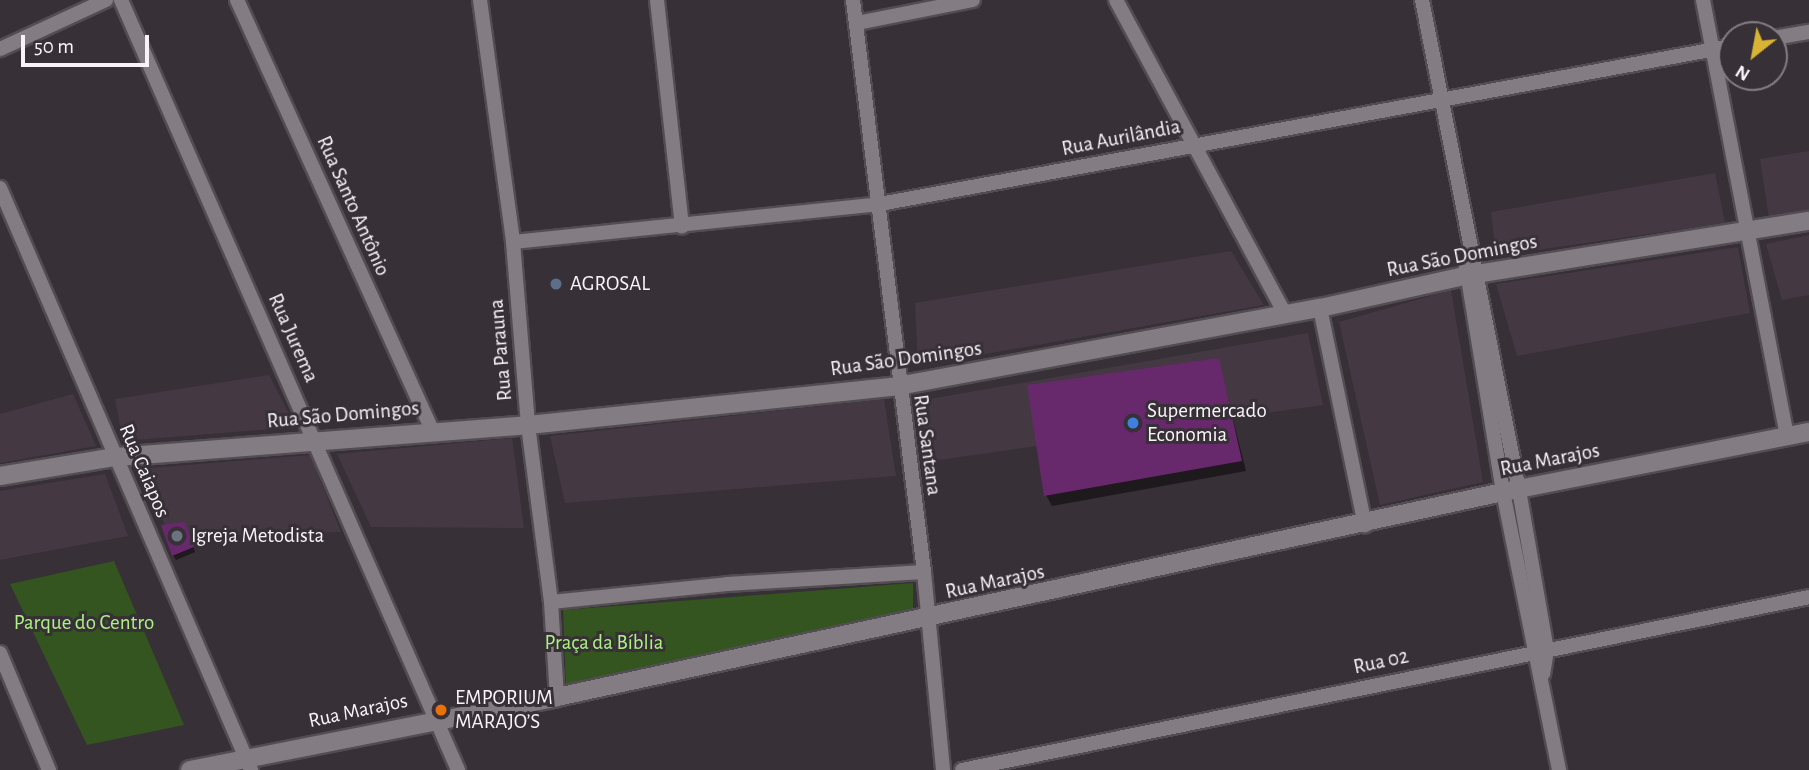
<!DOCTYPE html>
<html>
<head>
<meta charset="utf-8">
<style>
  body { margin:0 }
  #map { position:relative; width:1809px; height:770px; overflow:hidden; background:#373037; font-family:"Alegreya Sans",sans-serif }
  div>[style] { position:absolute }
  .built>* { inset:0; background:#443843 }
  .green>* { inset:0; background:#345420 }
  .shadow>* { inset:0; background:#0007 }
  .building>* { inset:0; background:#68296c }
  .roads { filter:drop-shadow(2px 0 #524d52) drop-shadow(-2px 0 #524d52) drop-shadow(0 2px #524d52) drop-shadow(0 -2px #524d52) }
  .minor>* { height:14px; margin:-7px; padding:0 7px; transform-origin:7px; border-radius:7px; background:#837c83 }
  .tertiary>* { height:18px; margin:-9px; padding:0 9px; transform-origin:9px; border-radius:9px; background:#837c83 }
  .dots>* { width:19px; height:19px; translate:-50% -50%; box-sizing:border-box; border:4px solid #373037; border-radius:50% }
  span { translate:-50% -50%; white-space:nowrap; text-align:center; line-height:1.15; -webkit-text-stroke:6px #373037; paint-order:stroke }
  .street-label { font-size:21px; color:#f7f3f7 }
  .poi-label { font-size:21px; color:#f7f3f7 }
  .left { translate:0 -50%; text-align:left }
  .park-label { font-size:21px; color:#abf183 }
  .north { position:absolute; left:1718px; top:21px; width:70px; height:70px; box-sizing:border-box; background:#373037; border:2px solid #847e84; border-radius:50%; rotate:211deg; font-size:19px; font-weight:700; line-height:28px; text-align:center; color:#f7f3f7 }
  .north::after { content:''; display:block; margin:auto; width:24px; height:32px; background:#d8b434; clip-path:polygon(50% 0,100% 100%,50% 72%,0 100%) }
  .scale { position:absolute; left:21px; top:35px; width:128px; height:32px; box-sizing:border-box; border:4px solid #f7f3f7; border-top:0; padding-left:9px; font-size:21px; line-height:24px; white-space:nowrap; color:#f7f3f7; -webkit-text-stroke:5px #373037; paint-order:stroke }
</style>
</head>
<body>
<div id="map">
  <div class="built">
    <div style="clip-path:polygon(1809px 151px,1809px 211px,1769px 219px,1760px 159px)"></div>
    <div style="clip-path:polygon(1715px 173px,1725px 223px,1496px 256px,1491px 212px)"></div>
    <div style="clip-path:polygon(1809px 235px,1809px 295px,1782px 300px,1766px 244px)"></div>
    <div style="clip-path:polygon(1738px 247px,1750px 313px,1517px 356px,1496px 284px)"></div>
    <div style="clip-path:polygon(1231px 251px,1264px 305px,918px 366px,915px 303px)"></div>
    <div style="clip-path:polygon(1451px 290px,1483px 482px,1380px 505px,1339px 322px)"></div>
    <div style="clip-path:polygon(1308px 333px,1323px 405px,932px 461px,918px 401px)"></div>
    <div style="clip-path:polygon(269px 375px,296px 427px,123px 441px,115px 399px)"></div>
    <div style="clip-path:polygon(73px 394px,96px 446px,0 463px,0 414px)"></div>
    <div style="clip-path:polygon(884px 399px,896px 476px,565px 503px,550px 436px)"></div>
    <div style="clip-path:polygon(512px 438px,524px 528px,371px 527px,337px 454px)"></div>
    <div style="clip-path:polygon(310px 455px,341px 532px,171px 537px,137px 469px)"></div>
    <div style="clip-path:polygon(105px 474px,128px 536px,0 560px,0 491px)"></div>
  </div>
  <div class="green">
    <div style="clip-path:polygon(114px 561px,184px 725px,87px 745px,10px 584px)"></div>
    <div style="clip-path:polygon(913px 583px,913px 613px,566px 687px,563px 610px)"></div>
  </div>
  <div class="shadow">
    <div style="clip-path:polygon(1218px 359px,1246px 471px,1052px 506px,1046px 495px)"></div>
    <div style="clip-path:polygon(187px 529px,195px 552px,176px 560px,173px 555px)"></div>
  </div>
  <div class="building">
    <div style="clip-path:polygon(1219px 358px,1242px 461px,1044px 496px,1027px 385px)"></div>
    <div style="clip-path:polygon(185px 522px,194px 547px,172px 556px,161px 525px)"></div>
  </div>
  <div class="roads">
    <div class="minor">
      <div style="left:121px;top:0;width:841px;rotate:66.36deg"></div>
      <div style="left:237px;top:0;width:472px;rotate:65.6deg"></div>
      <div style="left:480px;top:0;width:244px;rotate:82.2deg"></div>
      <div style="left:513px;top:242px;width:184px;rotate:85.3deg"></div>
      <div style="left:528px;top:425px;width:178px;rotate:82.6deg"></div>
      <div style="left:551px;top:602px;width:95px;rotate:86.4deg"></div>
      <div style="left:657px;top:0;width:228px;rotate:83.7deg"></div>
      <div style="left:853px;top:0;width:576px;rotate:82.92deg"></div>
      <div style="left:924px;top:572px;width:199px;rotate:84.5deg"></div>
      <div style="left:1116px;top:0;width:357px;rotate:61.7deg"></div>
      <div style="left:1422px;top:0;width:500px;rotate:78.8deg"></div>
      <div style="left:1519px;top:490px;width:162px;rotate:80.1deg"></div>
      <div style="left:1547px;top:650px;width:24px;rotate:99deg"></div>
      <div style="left:1703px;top:0;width:445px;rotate:79.1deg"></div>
      <div style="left:857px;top:23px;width:118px;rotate:-11.2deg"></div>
      <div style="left:1774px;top:38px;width:36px;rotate:-10deg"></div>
      <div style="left:0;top:49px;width:117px;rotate:-24.8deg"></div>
      <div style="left:0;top:188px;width:634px;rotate:66.67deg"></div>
      <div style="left:513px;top:242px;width:369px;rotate:-5.9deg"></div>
      <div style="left:880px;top:204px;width:867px;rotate:-10.51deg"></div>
      <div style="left:1466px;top:266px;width:229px;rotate:80.7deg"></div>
      <div style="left:1503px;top:492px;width:284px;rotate:78.6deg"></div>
      <div style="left:1320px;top:308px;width:222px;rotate:78.3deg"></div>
      <div style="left:551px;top:602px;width:177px;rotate:-5.8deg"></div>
      <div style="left:727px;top:584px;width:197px;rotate:-3.5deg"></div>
      <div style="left:0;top:653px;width:127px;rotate:67.3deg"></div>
      <div style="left:962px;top:770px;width:864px;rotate:-11.54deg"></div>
    </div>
    <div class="tertiary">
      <div style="left:0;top:476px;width:117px;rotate:-9.4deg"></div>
      <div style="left:115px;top:457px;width:414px;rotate:-4.4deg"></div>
      <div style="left:528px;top:425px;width:372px;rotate:-6deg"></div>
      <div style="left:898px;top:386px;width:429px;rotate:-10.5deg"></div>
      <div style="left:1320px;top:308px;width:148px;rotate:-12.5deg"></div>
      <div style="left:1464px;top:276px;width:349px;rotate:-9.1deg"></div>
      <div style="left:190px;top:770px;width:374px;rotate:-11.2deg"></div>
      <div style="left:557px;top:697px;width:968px;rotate:-12.23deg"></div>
      <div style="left:1503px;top:492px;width:312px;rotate:-11.1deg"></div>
    </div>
  </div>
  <div class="dots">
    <div style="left:556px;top:284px;background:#5c6f8a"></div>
    <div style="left:1133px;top:423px;background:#3f7fe0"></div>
    <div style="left:177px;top:536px;background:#6b7280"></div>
    <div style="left:441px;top:710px;background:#e8710a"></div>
  </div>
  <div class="street-label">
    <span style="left:1121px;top:138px;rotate:-11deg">Rua Aurilândia</span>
    <span style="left:353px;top:206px;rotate:66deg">Rua Santo Antônio</span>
    <span style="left:1462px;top:256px;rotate:-11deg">Rua São Domingos</span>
    <span style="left:293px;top:338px;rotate:66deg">Rua Jurema</span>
    <span style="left:501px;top:350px;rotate:-95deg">Rua Parauna</span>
    <span style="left:906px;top:359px;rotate:-8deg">Rua São Domingos</span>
    <span style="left:343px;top:415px;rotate:-5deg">Rua São Domingos</span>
    <span style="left:927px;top:445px;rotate:82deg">Rua Santana</span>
    <span style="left:1550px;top:460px;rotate:-11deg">Rua Marajos</span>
    <span style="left:144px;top:471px;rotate:67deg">Rua Caiapos</span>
    <span style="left:995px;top:582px;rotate:-12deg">Rua Marajos</span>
    <span style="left:1381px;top:662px;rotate:-12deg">Rua 02</span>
    <span style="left:358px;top:711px;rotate:-12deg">Rua Marajos</span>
  </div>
  <div class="poi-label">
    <span class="left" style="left:570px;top:284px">AGROSAL</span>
    <span class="left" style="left:1147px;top:423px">Supermercado<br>Economia</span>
    <span class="left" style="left:191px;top:536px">Igreja Metodista</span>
    <span class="left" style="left:455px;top:710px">EMPORIUM<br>MARAJO’S</span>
  </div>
  <div class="park-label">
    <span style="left:84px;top:623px">Parque do Centro</span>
    <span style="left:604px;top:643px">Praça da Bíblia</span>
  </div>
  <div class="north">N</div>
  <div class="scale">50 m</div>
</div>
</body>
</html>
